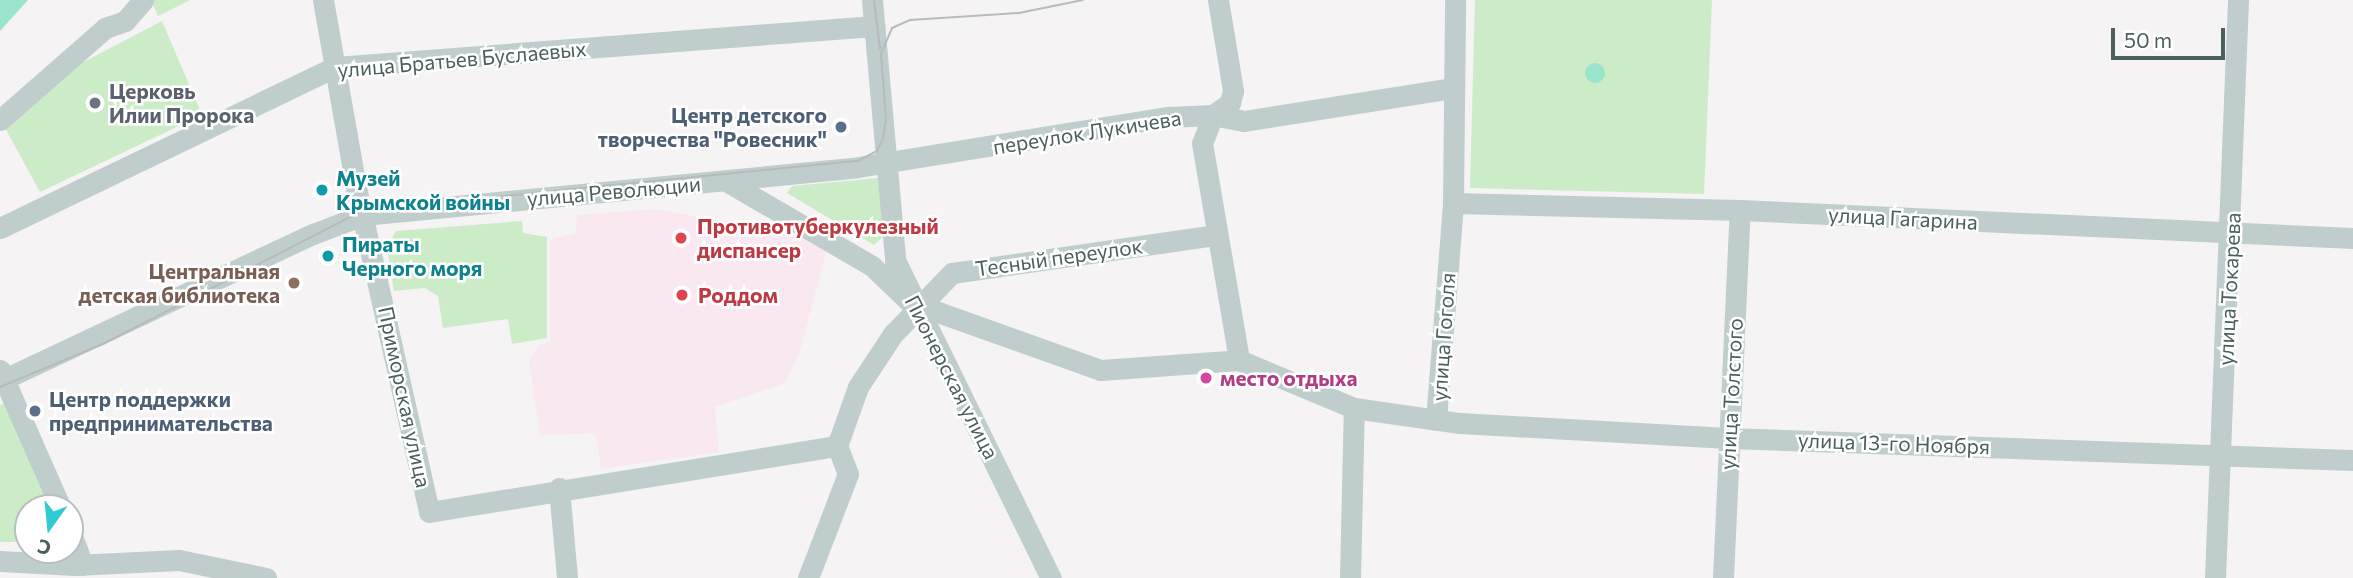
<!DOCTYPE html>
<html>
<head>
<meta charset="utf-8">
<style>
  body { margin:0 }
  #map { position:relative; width:2353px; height:578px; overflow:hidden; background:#f5f3f4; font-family:Commissioner,sans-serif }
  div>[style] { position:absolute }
  .medical>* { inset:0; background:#fae8f0 }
  .green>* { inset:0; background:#ccecc8 }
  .water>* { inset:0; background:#9ae4cd }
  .round { border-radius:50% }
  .minor>* { height:21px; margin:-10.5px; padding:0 10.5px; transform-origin:10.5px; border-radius:10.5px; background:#c0cdcd }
  .tram>* { height:2px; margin:-1px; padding:0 1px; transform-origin:1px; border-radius:1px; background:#b6bbbc }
  .dots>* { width:19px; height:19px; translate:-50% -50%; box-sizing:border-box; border:4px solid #fff; border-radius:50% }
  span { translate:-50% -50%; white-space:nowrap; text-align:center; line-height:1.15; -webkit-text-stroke:5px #fff; paint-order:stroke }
  .street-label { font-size:21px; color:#4c5e5e }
  .worship-label { font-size:21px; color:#5b616d; font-weight:700 }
  .left { translate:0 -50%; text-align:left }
  .service-label { font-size:21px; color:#4e5e75; font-weight:700 }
  .right { translate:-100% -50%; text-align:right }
  .culture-label { font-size:21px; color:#0d838f; font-weight:700 }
  .health-label { font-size:21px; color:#be3a42; font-weight:700 }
  .education-label { font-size:21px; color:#785e54; font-weight:700 }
  .hotel-label { font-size:21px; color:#b23c85; font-weight:700 }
  .north { position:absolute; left:14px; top:494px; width:70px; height:70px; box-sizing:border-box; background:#fff; border:2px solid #b7bfbf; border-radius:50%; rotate:195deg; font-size:19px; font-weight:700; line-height:28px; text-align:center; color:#4c5e5e }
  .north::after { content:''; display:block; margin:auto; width:24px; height:32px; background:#2fcad2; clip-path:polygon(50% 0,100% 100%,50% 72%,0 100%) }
  .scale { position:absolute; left:2111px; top:28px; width:114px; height:32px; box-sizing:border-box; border:4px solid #4c5e5e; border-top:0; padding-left:9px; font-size:21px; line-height:24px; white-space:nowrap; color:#4c5e5e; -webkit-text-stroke:5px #fff; paint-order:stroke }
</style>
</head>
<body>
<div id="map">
  <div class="medical">
    <div style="clip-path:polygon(656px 209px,805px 237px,827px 249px,800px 351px,785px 383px,715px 407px,719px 452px,601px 469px,595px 433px,540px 435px,529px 362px,539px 345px,550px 342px,550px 240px,576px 233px,577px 215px)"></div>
  </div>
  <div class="green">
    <div style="clip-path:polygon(151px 0,190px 0,158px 16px)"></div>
    <div style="clip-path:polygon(1475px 0,1712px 0,1704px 194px,1470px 188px)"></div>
    <div style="clip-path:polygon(162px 21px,202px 115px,40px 192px,5px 128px,74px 67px)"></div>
    <div style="clip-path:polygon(878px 178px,884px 236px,874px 245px,787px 193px,792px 186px)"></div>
    <div style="clip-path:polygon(522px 221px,523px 233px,547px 237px,547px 338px,512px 344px,508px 319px,443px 328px,438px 296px,425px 288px,394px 291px,387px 246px,396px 231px)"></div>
    <div style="clip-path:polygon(7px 403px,50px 508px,28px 508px,28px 542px,0 542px,0 405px)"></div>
  </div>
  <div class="water">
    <div style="clip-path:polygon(0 0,28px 0,0 31px)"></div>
    <div class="round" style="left:1585px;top:63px;width:20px;height:20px"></div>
  </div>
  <div class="minor">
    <div style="left:323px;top:0;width:195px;rotate:80deg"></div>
    <div style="left:357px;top:192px;width:328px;rotate:77.3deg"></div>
    <div style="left:429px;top:512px;width:413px;rotate:-9.2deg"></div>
    <div style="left:872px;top:0;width:261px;rotate:84.9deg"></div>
    <div style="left:895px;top:260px;width:354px;rotate:63.9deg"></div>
    <div style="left:1218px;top:0;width:92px;rotate:80.6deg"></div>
    <div style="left:1233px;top:91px;width:12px;rotate:104deg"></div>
    <div style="left:1230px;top:103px;width:21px;rotate:145deg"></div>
    <div style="left:1213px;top:115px;width:30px;rotate:111deg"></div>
    <div style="left:1202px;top:143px;width:220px;rotate:80.3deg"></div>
    <div style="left:0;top:120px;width:140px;rotate:-41.2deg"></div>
    <div style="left:105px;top:28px;width:21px;rotate:-19deg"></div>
    <div style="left:125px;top:21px;width:28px;rotate:-49deg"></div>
    <div style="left:726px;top:181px;width:169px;rotate:30.2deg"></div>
    <div style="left:872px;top:266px;width:62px;rotate:43.7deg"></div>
    <div style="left:917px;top:309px;width:18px;rotate:6deg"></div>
    <div style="left:935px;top:311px;width:176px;rotate:19.6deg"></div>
    <div style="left:1101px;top:370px;width:138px;rotate:-4.1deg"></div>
    <div style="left:1239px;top:360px;width:125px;rotate:22.7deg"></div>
    <div style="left:1453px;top:203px;width:287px;rotate:1.4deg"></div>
    <div style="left:1740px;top:210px;width:614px;rotate:2.62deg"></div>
    <div style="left:0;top:228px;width:372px;rotate:-25.7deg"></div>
    <div style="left:335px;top:67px;width:541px;rotate:-4.35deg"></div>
    <div style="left:0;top:370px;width:151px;rotate:66.2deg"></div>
    <div style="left:0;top:381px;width:346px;rotate:-25.2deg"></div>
    <div style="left:313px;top:234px;width:53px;rotate:-20.8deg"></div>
    <div style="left:363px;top:215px;width:497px;rotate:-5.5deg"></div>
    <div style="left:858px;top:167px;width:314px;rotate:-9.2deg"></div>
    <div style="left:1168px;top:117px;width:45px;rotate:-2.5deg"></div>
    <div style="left:1213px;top:115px;width:32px;rotate:11deg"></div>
    <div style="left:1244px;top:121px;width:212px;rotate:-9deg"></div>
    <div style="left:1436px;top:420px;width:218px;rotate:-85.5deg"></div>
    <div style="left:1453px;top:203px;width:203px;rotate:-89.4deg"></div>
    <div style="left:559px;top:488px;width:90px;rotate:84.9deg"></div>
    <div style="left:70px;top:531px;width:36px;rotate:69deg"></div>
    <div style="left:0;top:561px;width:75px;rotate:3.1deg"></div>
    <div style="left:75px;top:565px;width:104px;rotate:-2.8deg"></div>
    <div style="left:179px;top:560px;width:89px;rotate:11.7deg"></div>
    <div style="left:808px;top:578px;width:111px;rotate:-69deg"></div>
    <div style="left:848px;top:474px;width:30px;rotate:-111deg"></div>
    <div style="left:837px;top:446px;width:63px;rotate:-70.4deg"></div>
    <div style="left:858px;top:387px;width:64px;rotate:-56.6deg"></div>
    <div style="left:893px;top:334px;width:85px;rotate:-46deg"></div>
    <div style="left:952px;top:273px;width:267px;rotate:-8.2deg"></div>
    <div style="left:1350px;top:578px;width:170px;rotate:-88.7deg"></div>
    <div style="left:1354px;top:408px;width:107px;rotate:8.1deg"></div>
    <div style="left:1460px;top:423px;width:268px;rotate:3.2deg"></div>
    <div style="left:1728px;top:438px;width:625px;rotate:2.02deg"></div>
    <div style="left:1723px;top:578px;width:368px;rotate:-87.4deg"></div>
    <div style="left:2215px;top:578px;width:578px;rotate:-87.72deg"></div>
  </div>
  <div class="tram">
    <div style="left:874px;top:0;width:49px;rotate:83deg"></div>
    <div style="left:0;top:387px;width:114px;rotate:-22.7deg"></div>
    <div style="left:105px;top:343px;width:291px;rotate:-27.2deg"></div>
    <div style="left:364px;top:210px;width:496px;rotate:-5.7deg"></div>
    <div style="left:858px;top:161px;width:21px;rotate:-28deg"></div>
    <div style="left:877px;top:151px;width:14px;rotate:-65deg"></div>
    <div style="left:883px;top:138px;width:20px;rotate:-81deg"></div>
    <div style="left:886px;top:118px;width:64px;rotate:-94.5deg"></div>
    <div style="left:881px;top:54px;width:28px;rotate:-67deg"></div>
    <div style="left:892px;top:28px;width:20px;rotate:-24deg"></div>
    <div style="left:910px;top:20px;width:109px;rotate:-3.7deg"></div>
    <div style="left:1019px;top:13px;width:65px;rotate:-11.5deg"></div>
  </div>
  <div class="dots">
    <div style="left:95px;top:103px;background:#6b7280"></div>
    <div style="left:841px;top:127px;background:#5c6f8a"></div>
    <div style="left:322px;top:190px;background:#0f9aa8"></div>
    <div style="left:681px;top:238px;background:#e0444e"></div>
    <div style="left:328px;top:256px;background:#0f9aa8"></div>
    <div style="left:294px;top:283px;background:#8d6e63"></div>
    <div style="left:682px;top:295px;background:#e0444e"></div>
    <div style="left:1206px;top:378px;background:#d1479c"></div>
    <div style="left:35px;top:411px;background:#5c6f8a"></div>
  </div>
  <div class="street-label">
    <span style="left:462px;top:59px;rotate:-5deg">улица Братьев Буслаевых</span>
    <span style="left:1087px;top:132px;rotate:-9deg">переулок Лукичева</span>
    <span style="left:614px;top:191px;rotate:-5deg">улица Революции</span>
    <span style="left:1903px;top:218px;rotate:3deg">улица Гагарина</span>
    <span style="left:1059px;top:257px;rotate:-8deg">Тесный переулок</span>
    <span style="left:2229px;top:289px;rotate:-87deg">улица Токарева</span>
    <span style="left:1443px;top:337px;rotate:-86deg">улица Гоголя</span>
    <span style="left:952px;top:377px;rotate:63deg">Пионерская улица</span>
    <span style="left:1731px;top:394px;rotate:-87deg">улица Толстого</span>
    <span style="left:405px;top:397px;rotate:78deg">Приморская улица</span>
    <span style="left:1894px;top:443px;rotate:2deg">улица 13-го Ноября</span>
  </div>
  <div class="worship-label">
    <span class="left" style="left:109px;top:103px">Церковь<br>Илии Пророка</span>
  </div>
  <div class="service-label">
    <span class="right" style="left:827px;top:127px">Центр детского<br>творчества "Ровесник"</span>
    <span class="left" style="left:49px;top:411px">Центр поддержки<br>предпринимательства</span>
  </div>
  <div class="culture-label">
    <span class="left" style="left:336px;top:190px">Музей<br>Крымской войны</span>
    <span class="left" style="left:342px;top:256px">Пираты<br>Черного моря</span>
  </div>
  <div class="health-label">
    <span class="left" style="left:697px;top:238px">Противотуберкулезный<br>диспансер</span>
    <span class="left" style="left:698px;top:295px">Роддом</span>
  </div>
  <div class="education-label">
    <span class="right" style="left:280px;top:283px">Центральная<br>детская библиотека</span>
  </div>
  <div class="hotel-label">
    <span class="left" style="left:1220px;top:378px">место отдыха</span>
  </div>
  <div class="north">С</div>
  <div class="scale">50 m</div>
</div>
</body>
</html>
